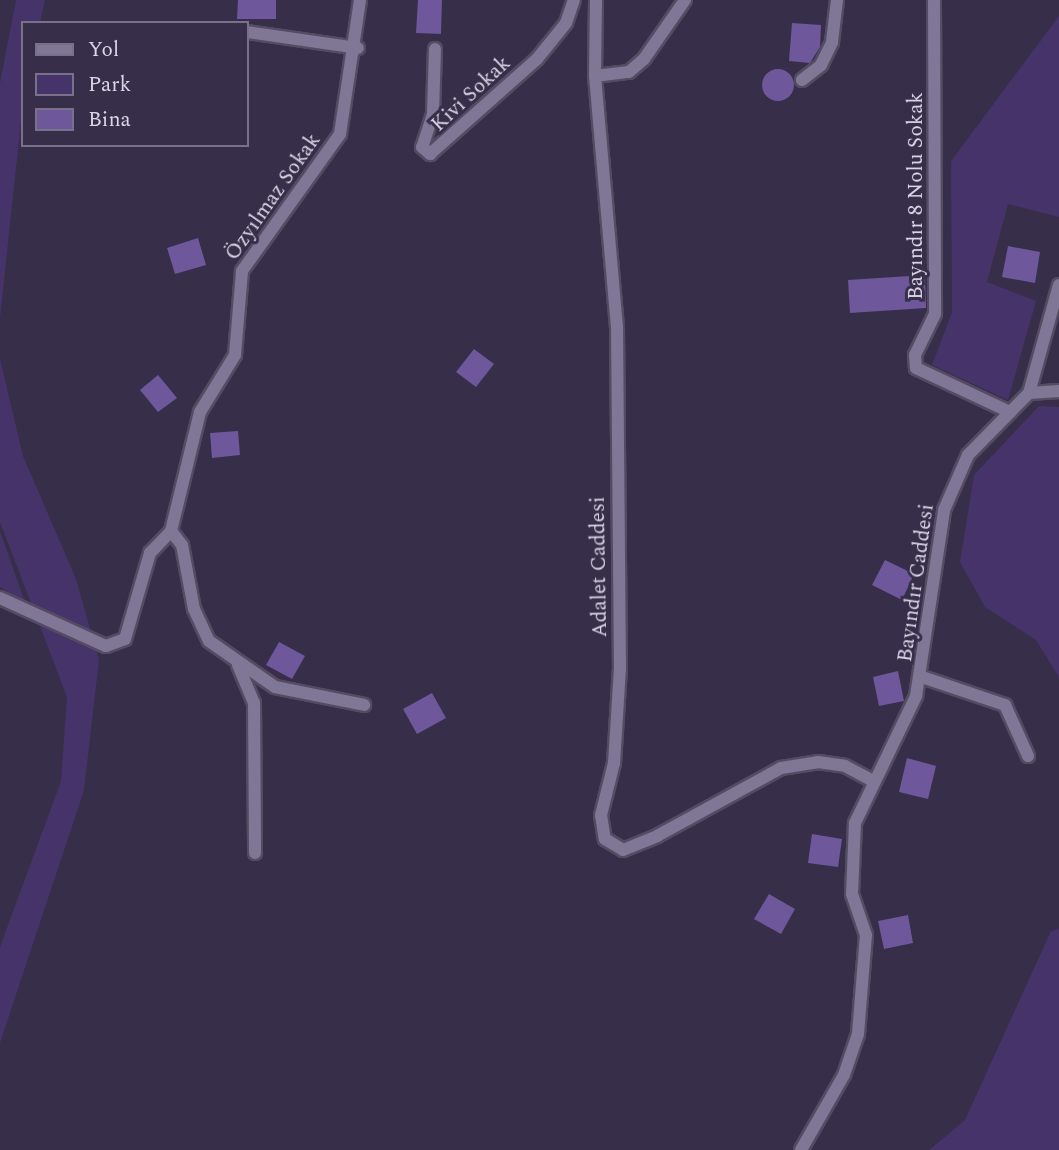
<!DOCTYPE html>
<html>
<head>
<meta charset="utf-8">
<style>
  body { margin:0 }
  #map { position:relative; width:1059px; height:1150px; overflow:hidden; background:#372e4a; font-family:Spectral,serif }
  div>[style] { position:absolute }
  .green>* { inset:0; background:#463369 }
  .building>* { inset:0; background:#6e579a }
  .round { border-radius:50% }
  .roads { filter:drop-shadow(2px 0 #544c63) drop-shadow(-2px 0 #544c63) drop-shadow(0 2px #544c63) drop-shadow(0 -2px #544c63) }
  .street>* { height:12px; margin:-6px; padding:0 6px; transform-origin:6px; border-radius:6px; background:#807696 }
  span { translate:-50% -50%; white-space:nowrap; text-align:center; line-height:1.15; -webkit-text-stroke:6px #372e4a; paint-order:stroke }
  .street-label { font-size:21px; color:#dbd6e7 }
  .legend { position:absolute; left:21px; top:21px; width:228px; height:126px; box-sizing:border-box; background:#372e4a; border:2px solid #797189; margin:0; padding:9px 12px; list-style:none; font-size:21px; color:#dbd6e7 }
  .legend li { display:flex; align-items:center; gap:14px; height:35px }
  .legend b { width:35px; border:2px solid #797189 }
</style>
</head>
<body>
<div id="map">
  <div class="green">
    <div style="clip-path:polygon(16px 0,45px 0,40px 23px,23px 23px,23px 103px,0 318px,0 83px)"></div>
    <div style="clip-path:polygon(1059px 16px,1059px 217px,1008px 204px,987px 282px,1036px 301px,1008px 400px,932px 365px,952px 312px,951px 161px)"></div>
    <div style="clip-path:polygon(0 359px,23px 456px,76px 579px,99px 660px,84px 790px,0 1043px,0 947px,61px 781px,67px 697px,0 522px)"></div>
    <div style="clip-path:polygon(1039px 406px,1059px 407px,1059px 677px,1036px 640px,985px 607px,960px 562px,974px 475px)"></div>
    <div style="clip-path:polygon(0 531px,25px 602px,0 587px)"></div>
    <div style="clip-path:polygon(1059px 929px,1059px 1150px,929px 1150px,965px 1120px,1051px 931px)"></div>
  </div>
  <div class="building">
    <div style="clip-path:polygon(238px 0,276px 0,276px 19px,237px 19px)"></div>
    <div style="clip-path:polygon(418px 0,442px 0,441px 34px,416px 33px)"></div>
    <div style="clip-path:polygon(792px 23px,821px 25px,820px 47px,810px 63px,789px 61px)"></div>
    <div class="round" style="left:762px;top:69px;width:32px;height:32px"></div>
    <div style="clip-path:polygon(198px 238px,206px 265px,175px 274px,167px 248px)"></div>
    <div style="clip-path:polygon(1008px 246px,1040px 252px,1035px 283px,1002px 277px)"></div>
    <div style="clip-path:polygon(925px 275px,926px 308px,850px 313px,848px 280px)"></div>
    <div style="clip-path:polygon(474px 349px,494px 364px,476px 387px,456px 372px)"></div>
    <div style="clip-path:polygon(158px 375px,177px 398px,158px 412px,140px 390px)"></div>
    <div style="clip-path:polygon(238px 431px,240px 455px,212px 458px,210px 433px)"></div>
    <div style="clip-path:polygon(885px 560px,914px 574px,902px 600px,872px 585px)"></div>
    <div style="clip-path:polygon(279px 642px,305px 656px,292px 679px,266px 665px)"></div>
    <div style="clip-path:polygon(898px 671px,904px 701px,879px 706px,873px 677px)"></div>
    <div style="clip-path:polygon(432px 693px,446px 718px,417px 734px,403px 709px)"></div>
    <div style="clip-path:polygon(907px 758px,936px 766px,928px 799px,899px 792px)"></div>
    <div style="clip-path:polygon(812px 834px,842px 839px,838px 867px,808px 863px)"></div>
    <div style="clip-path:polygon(769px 894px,795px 909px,781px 934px,754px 919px)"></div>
    <div style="clip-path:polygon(908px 915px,913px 943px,884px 949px,878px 921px)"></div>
  </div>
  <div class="roads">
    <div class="street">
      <div style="left:596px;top:0;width:76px;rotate:90.8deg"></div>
      <div style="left:595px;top:76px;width:252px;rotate:85deg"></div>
      <div style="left:617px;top:327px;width:341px;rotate:89.5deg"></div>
      <div style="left:620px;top:668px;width:95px;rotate:93.6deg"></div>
      <div style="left:614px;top:763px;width:54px;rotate:104deg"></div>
      <div style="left:601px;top:815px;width:24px;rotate:81deg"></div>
      <div style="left:605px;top:839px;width:21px;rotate:31deg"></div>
      <div style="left:623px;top:850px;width:37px;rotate:-22deg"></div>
      <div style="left:657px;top:836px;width:141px;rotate:-28.7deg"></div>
      <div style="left:781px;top:768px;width:37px;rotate:-9deg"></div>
      <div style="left:818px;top:762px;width:27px;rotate:8deg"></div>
      <div style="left:845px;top:766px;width:30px;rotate:28deg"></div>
      <div style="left:934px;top:0;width:314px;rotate:89.8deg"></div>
      <div style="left:935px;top:314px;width:46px;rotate:116deg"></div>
      <div style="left:915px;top:355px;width:13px;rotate:86deg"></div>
      <div style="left:916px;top:368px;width:104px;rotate:25.1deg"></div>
      <div style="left:247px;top:32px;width:112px;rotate:8.2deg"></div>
      <div style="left:435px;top:49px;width:65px;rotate:91.8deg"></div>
      <div style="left:433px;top:114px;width:35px;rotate:108deg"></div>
      <div style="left:422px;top:147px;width:11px;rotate:41deg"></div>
      <div style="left:430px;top:154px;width:143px;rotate:-41.6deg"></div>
      <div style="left:537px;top:59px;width:46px;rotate:-51.1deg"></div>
      <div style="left:566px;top:23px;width:24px;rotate:-71deg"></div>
      <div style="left:595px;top:76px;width:34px;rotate:-7deg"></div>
      <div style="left:629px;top:72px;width:20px;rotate:-41deg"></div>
      <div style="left:644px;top:59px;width:72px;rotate:-55.2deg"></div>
      <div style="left:802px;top:80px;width:24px;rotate:-38deg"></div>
      <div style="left:821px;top:65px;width:25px;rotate:-64deg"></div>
      <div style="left:832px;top:42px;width:42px;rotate:-83.2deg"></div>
      <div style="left:1029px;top:393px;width:30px;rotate:-4deg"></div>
      <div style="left:171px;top:531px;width:122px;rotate:-76.3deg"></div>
      <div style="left:200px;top:412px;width:67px;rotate:-58.4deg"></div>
      <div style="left:235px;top:355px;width:84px;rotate:-85.2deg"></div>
      <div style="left:242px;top:271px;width:168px;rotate:-54.4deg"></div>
      <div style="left:340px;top:134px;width:135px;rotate:-81.5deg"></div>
      <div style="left:171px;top:531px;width:18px;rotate:52deg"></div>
      <div style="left:182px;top:545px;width:65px;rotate:79.4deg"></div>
      <div style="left:194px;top:609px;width:35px;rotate:65deg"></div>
      <div style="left:209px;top:641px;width:80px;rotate:34.9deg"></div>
      <div style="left:275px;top:687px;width:91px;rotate:11.4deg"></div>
      <div style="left:0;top:598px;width:116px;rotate:24.4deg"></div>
      <div style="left:106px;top:646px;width:20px;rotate:-20deg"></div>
      <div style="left:125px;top:639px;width:90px;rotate:-73.8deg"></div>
      <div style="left:150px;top:553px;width:30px;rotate:-46deg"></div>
      <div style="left:238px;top:665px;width:41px;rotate:67.2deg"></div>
      <div style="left:254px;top:703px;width:150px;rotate:89.6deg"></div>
      <div style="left:922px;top:677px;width:88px;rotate:18.6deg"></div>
      <div style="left:1005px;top:705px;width:56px;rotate:65.7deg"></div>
      <div style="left:801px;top:1150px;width:86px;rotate:-60.2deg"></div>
      <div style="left:844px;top:1075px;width:43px;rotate:-71.1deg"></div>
      <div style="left:858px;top:1034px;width:99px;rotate:-85.4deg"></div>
      <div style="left:866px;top:935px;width:43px;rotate:-108.9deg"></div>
      <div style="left:852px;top:894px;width:71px;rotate:-87.6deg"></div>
      <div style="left:855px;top:823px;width:141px;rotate:-64.3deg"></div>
      <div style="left:916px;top:696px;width:188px;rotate:-81.4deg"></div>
      <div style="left:944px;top:510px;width:60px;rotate:-66.4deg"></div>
      <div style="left:968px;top:455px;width:87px;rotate:-45.5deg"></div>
      <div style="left:1029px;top:393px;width:112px;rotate:-74.5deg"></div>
    </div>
  </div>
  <div class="street-label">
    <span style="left:471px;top:94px;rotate:-43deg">Kivi Sokak</span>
    <span style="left:916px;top:196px;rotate:-90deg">Bayındır 8 Nolu Sokak</span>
    <span style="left:273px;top:197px;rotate:-55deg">Özyılmaz Sokak</span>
    <span style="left:599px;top:567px;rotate:-91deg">Adalet Caddesi</span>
    <span style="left:916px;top:583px;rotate:-82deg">Bayındır Caddesi</span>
  </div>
  <ul class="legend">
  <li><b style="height:9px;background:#807696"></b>Yol</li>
  <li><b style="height:19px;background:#463369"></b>Park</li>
  <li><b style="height:19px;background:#6e579a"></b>Bina</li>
  </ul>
</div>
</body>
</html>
